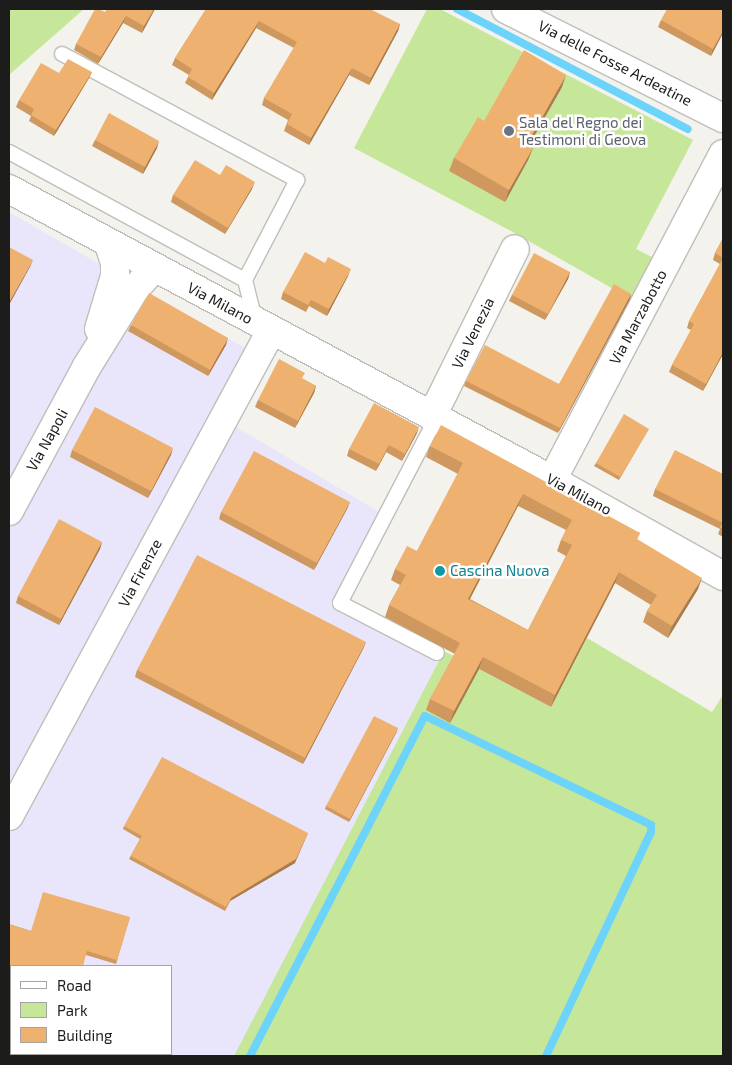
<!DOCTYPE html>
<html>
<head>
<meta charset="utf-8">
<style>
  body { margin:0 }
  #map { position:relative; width:732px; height:1065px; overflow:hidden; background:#f3f2ed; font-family:"Exo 2",sans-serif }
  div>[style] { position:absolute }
  .industrial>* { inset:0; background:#e9e5fb }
  .green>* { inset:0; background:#c6e79a }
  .stream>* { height:8px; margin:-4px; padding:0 4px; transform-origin:4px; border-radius:4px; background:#6cd3fa }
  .roads { filter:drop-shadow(1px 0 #bfbeba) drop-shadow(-1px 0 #bfbeba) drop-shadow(0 1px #bfbeba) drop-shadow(0 -1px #bfbeba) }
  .lane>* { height:14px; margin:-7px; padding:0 7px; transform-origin:7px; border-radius:7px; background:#fff }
  .street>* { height:28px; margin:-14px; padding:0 14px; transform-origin:14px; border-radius:14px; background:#fff }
  .secondary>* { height:28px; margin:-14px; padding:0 14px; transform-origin:14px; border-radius:14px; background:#fff }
  .wall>* { inset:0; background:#ce985f }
  .shaded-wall>* { inset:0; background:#a77c4e }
  .building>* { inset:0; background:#efb16f }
  .dots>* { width:14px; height:14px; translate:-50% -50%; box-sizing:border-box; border:2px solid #fff; border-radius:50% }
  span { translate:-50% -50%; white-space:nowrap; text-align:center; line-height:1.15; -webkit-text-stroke:5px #fff; paint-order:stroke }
  .street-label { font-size:15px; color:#1c1c1a }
  .worship-label { font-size:15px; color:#5b616d }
  .left { translate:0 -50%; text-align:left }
  .culture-label { font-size:15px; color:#0d838f }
  .frame { position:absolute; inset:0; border:10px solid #1c1c1a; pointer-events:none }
  .legend { position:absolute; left:10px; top:965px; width:162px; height:90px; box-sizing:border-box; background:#fff; border:1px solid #a4a4a3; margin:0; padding:6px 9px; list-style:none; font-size:15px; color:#1c1c1a }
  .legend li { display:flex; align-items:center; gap:10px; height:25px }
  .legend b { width:25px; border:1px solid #a4a4a3 }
</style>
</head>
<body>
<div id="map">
  <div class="industrial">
    <div style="clip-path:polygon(evenodd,9px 212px,245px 348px,211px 412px,379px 512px,331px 606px,440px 658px,236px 1056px,9px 1056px,9px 212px,11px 966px,171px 966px,171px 1054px,11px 1054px,11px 966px)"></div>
  </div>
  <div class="green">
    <div style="clip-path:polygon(9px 9px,84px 9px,9px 75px)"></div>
    <div style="clip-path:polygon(427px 9px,440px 9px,693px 140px,636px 249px,654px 258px,631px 299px,511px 231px,354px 148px)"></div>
    <div style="clip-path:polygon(587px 638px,712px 712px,723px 695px,723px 1056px,234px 1056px,444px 651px,551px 707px)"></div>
  </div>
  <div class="stream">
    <div style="left:457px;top:9px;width:260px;rotate:27.5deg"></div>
    <div style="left:250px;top:1056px;width:382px;rotate:-62.8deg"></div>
    <div style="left:425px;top:716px;width:251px;rotate:25.7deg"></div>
    <div style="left:651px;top:825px;width:7px;rotate:90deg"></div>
    <div style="left:651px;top:832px;width:247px;rotate:115.1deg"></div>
  </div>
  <div class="roads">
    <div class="lane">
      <div style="left:62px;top:54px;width:267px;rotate:28.2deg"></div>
      <div style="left:297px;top:180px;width:113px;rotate:117.5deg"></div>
      <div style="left:9px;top:152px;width:268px;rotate:28.5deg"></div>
      <div style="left:245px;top:280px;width:32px;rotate:76deg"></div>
      <div style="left:253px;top:311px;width:9px;rotate:103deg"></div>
      <div style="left:432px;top:416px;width:14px;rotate:98deg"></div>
      <div style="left:430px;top:430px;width:195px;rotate:117.5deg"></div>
      <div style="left:340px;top:603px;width:109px;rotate:27.3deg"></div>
    </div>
    <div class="street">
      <div style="left:506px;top:9px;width:243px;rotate:26.7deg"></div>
      <div style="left:99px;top:329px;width:55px;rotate:-73.2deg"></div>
      <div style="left:115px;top:276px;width:13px;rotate:-90deg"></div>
      <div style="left:115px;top:263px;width:20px;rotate:-108deg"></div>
      <div style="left:432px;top:416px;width:186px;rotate:-63.6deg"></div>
      <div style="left:552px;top:480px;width:368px;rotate:-62.3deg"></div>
      <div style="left:9px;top:511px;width:162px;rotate:-61.7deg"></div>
      <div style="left:86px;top:368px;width:93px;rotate:-58.2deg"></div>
      <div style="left:135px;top:289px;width:28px;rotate:-48deg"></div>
      <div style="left:9px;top:816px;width:551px;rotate:-61.62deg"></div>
    </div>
    <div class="secondary">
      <div style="left:9px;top:189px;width:616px;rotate:28.19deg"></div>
      <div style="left:552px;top:480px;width:196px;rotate:29.3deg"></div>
    </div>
  </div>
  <div class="wall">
    <div style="clip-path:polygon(155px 9px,142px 33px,123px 23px,98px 64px,74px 50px,76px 44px,105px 12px)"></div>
    <div style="clip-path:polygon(206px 9px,400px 24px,398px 31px,369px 85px,349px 75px,309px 145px,284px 131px,288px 120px,262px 105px,264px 98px,294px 48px,256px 28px,212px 100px,185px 83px,189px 75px,172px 65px,175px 58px)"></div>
    <div style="clip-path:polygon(723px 9px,723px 33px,711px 56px,658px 27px,661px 20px)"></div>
    <div style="clip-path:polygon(92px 72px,89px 78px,54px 136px,29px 121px,31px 116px,16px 107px,19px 100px,59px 73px)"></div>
    <div style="clip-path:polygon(562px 87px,529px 146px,533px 148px,528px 160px,505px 202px,449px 171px,454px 158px,484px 121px)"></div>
    <div style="clip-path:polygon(95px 140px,157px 148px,143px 174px,92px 146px)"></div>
    <div style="clip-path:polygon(220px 175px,252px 189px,225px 234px,171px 202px,173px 195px)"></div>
    <div style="clip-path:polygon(723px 238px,723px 354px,703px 391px,669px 372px,672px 365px,691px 330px,687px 328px,689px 321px,720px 264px,713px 260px,715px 253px)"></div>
    <div style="clip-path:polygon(325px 263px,348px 276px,327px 316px,309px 306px,306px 312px,281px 299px,283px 292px)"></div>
    <div style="clip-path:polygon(570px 272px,568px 279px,545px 320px,509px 301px,512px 295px)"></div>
    <div style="clip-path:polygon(631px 294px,630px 299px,558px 433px,464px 386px,466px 381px,559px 384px)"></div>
    <div style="clip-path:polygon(131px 325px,226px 345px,208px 376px,128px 331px)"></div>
    <div style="clip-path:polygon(303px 379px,316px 386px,314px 393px,295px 428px,255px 407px,258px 400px)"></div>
    <div style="clip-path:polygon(649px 429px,647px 432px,619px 480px,594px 466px,596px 463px)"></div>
    <div style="clip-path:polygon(417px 433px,402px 461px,386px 452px,376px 471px,347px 456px,349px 449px)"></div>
    <div style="clip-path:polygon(evenodd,430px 446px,640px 533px,637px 539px,698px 589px,668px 638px,643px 622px,647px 611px,651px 605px,615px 583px,551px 707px,479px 669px,450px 723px,426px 710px,430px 699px,455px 654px,385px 617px,389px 605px,400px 585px,391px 580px,395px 569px,417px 551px,458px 474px,426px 457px,430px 446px,518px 506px,566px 530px,561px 540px,557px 551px,566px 556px,528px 630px,470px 599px,518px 506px)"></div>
    <div style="clip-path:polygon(72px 450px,171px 455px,148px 498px,70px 457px)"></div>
    <div style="clip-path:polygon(723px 474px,723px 537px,718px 534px,720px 529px,653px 496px,655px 489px)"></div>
    <div style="clip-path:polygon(350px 502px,347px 509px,314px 570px,219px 519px,221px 512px)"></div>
    <div style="clip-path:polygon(102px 542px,100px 549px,59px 625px,16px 603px,18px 596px)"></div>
    <div style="clip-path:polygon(366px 642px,363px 649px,303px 764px,135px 677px,137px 670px)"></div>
    <div style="clip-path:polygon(397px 731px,349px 822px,325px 809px,326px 806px)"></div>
    <div style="clip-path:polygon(124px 826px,295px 863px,230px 901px,225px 911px,129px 859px,140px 839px,123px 829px)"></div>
    <div style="clip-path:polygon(130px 917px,116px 964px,86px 955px,11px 966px,11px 1048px,9px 1047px,9px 924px,31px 931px)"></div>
  </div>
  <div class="shaded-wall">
    <div style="clip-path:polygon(154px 9px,155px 9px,142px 33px,144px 26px)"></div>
    <div style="clip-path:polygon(126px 16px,123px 23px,98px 64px,101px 57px)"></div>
    <div style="clip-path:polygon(259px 21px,256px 28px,212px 100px,214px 93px)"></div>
    <div style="clip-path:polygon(400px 24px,398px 31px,369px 85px,371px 78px)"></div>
    <div style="clip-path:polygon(723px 31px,723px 33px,711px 56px,713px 49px)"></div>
    <div style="clip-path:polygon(352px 68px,349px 75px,309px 145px,311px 138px)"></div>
    <div style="clip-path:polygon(92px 72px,89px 78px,54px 136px,56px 130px)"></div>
    <div style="clip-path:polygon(566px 75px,562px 87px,522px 157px,527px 144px)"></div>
    <div style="clip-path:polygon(159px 141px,157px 148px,143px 174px,145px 167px)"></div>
    <div style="clip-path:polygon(533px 148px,528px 160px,505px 202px,509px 190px)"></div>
    <div style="clip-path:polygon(255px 182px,252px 189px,225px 234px,228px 228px)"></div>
    <div style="clip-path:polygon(33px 260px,30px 267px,9px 305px,9px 302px)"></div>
    <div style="clip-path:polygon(351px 269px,348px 276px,327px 316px,329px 309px)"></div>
    <div style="clip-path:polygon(570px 272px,568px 279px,545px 320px,548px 314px)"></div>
    <div style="clip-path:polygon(631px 294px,630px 299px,558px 433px,560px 428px)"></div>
    <div style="clip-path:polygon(228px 338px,226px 345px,208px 376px,210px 370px)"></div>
    <div style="clip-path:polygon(723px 352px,723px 354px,703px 391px,706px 384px)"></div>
    <div style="clip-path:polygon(316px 386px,314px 393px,295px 428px,298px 421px)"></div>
    <div style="clip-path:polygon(419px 427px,417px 433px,402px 461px,405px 454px)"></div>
    <div style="clip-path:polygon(389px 445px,386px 452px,376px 471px,379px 464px)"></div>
    <div style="clip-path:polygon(173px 448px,171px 455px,148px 498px,151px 491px)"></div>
    <div style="clip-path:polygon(523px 494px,518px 506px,464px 610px,468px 599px)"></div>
    <div style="clip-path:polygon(350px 502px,347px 509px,314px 570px,317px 563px)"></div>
    <div style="clip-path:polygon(102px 542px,100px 549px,59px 625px,61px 619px)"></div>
    <div style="clip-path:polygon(619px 572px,615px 583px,551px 707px,555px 695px)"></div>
    <div style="clip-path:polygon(702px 578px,698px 589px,668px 638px,672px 626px)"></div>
    <div style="clip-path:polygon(366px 642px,363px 649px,303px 764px,305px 758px)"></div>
    <div style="clip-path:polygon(483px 657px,479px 669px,450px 723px,454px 711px)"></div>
    <div style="clip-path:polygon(398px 728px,397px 731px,349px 822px,350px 819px)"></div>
    <div style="clip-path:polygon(308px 833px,295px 863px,230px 901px,225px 911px,231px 898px)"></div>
  </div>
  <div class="building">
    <div style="clip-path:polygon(95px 9px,98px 9px,105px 12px,107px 9px,154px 9px,144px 26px,126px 16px,101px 57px,76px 44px)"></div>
    <div style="clip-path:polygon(206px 9px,370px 9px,400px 24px,371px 78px,352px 68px,311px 138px,287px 124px,292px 114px,264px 98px,297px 42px,259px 21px,214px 93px,188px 77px,192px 69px,175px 58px)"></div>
    <div style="clip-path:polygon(667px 9px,723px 9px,723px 31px,713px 49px,661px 20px)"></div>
    <div style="clip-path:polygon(524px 50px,566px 75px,527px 144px,533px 148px,509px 190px,454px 158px,478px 117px,484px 121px)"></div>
    <div style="clip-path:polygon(68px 59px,92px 72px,56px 130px,31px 115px,34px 109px,19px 100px,41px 63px,59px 73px)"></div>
    <div style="clip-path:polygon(109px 113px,159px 141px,145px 167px,95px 140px)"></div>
    <div style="clip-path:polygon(195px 160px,220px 175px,226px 165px,255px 182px,228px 228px,173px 195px)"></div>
    <div style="clip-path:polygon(723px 238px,723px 258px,715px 253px)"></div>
    <div style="clip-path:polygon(9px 247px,33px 260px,9px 302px)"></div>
    <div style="clip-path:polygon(305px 252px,325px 263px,328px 257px,351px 269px,329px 309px,311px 300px,308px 305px,283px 292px)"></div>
    <div style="clip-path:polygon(534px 253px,570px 272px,548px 314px,512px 295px)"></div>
    <div style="clip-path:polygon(723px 258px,723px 352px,706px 384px,672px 365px,694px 324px,689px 321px)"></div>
    <div style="clip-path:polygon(614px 284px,631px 294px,560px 428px,466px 381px,485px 345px,559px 384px)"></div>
    <div style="clip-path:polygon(149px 293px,228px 338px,210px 370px,131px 325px)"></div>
    <div style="clip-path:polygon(279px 359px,305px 373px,302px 378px,316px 386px,298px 421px,258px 400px)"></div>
    <div style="clip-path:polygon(374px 403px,419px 427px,405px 454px,389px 445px,379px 464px,349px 449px)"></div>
    <div style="clip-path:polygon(95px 407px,173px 448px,151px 491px,72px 450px)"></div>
    <div style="clip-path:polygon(624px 414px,649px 429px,620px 477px,596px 463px)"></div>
    <div style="clip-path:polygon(evenodd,441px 425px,640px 533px,637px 539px,702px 578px,672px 626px,647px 611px,657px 595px,619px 572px,555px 695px,483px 657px,454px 711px,430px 699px,460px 643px,389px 605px,406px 575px,395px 569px,407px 546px,417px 551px,463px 463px,430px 446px,441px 425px,523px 494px,572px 520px,561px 540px,572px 545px,528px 630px,468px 599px,523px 494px)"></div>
    <div style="clip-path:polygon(675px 450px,723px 474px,723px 529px,720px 527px,723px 523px,655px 489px)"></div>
    <div style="clip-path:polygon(254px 451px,350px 502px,317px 563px,221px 512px)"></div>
    <div style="clip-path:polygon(59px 519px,102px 542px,61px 619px,18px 596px)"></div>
    <div style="clip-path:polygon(197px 555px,366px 642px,305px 758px,137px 670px)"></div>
    <div style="clip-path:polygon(374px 716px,398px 728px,350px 819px,326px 806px)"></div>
    <div style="clip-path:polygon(162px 757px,308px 833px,296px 859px,231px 898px,226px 907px,131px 856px,142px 836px,124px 826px)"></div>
    <div style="clip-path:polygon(43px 892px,130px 917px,117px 960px,87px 951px,83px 966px,11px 966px,11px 1044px,9px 1044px,9px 924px,31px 931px)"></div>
  </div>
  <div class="dots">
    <div style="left:509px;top:131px;background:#6b7280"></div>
    <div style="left:440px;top:571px;background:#0f9aa8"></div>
  </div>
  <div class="street-label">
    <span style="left:615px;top:63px;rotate:27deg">Via delle Fosse Ardeatine</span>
    <span style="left:220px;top:303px;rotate:28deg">Via Milano</span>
    <span style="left:638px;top:317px;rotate:-62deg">Via Marzabotto</span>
    <span style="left:473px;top:333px;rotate:-64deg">Via Venezia</span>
    <span style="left:47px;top:440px;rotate:-61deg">Via Napoli</span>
    <span style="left:579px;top:494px;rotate:28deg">Via Milano</span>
    <span style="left:140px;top:573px;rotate:-62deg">Via Firenze</span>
  </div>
  <div class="worship-label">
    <span class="left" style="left:519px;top:131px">Sala del Regno dei<br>Testimoni di Geova</span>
  </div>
  <div class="culture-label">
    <span class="left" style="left:450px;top:571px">Cascina Nuova</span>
  </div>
  <div class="frame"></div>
  <ul class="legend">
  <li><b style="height:6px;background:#fff"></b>Road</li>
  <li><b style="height:14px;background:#c6e79a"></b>Park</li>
  <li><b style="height:14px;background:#efb16f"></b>Building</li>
  </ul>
</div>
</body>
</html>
